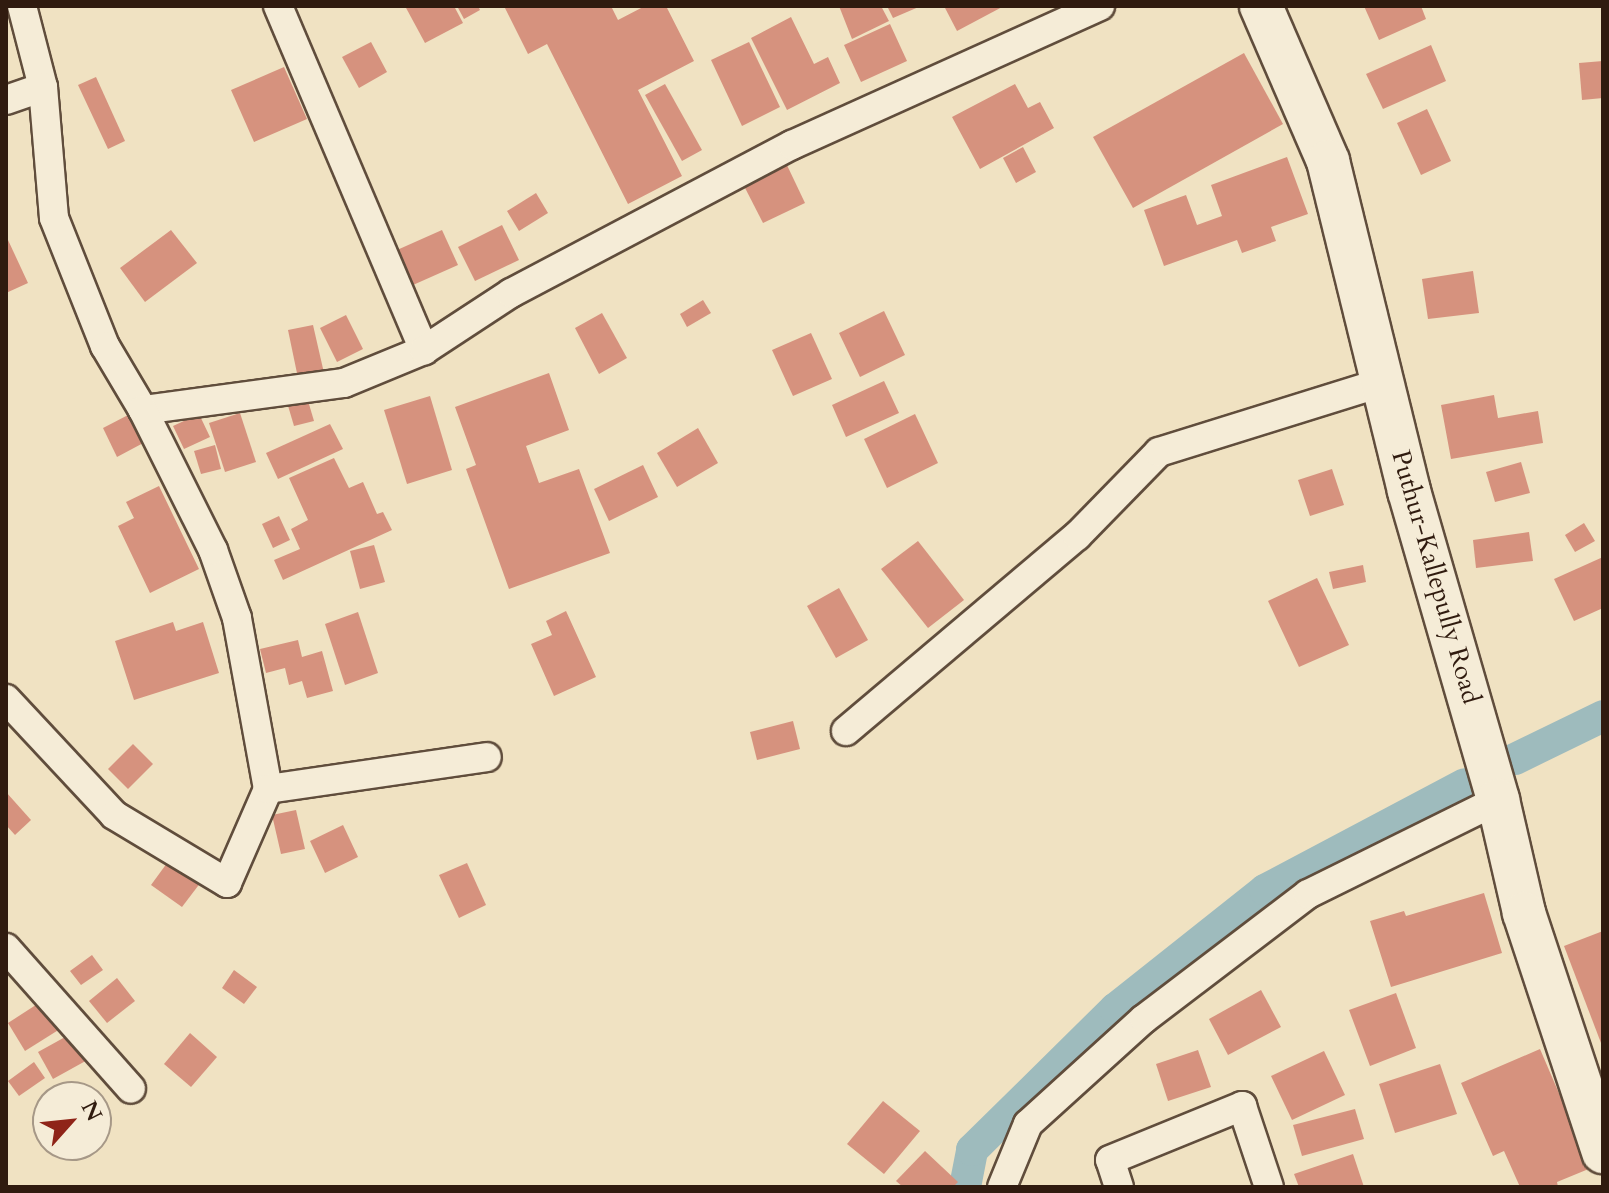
<!DOCTYPE html>
<html>
<head>
<meta charset="utf-8">
<style>
  body { margin:0 }
  #map { position:relative; width:1609px; height:1193px; overflow:hidden; background:#f0e2c2; font-family:Cardo,serif }
  div>[style] { position:absolute }
  .canal>* { height:32px; margin:-16px; padding:0 16px; transform-origin:16px; border-radius:16px; background:#9ebbbd }
  .building>* { inset:0; background:#d6927e }
  .roads { filter:drop-shadow(2px 0 #604d3c) drop-shadow(-2px 0 #604d3c) drop-shadow(0 2px #604d3c) drop-shadow(0 -2px #604d3c) }
  .minor>* { height:28px; margin:-14px; padding:0 14px; transform-origin:14px; border-radius:14px; background:#f5ecd7 }
  .secondary>* { height:42px; margin:-21px; padding:0 21px; transform-origin:21px; border-radius:21px; background:#f5ecd7 }
  span { translate:-50% -50%; white-space:nowrap; text-align:center; line-height:1.15; -webkit-text-stroke:6px #f5ecd7; paint-order:stroke }
  .street-label { font-size:26px; color:#301b0f }
  .frame { position:absolute; inset:0; border:8px solid #301b0f; pointer-events:none }
  .north { position:absolute; left:32px; top:1081px; width:80px; height:80px; box-sizing:border-box; background:#f5ecd7; border:2px solid #a69887; border-radius:50%; rotate:63deg; font-size:22px; font-weight:700; line-height:32px; text-align:center; color:#301b0f }
  .north::after { content:''; display:block; margin:auto; width:28px; height:36px; background:#8f2418; clip-path:polygon(50% 0,100% 100%,50% 72%,0 100%) }
</style>
</head>
<body>
<div id="map">
  <div class="canal">
    <div style="left:1515px;top:759px;width:98px;rotate:-26deg"></div>
    <div style="left:965px;top:1187px;width:38px;rotate:-79deg"></div>
    <div style="left:972px;top:1150px;width:201px;rotate:-44.6deg"></div>
    <div style="left:1115px;top:1009px;width:191px;rotate:-38.4deg"></div>
    <div style="left:1265px;top:890px;width:226px;rotate:-27.9deg"></div>
  </div>
  <div class="building">
    <div style="clip-path:polygon(405px 6px,454px 6px,463px 23px,425px 43px)"></div>
    <div style="clip-path:polygon(457px 6px,478px 6px,480px 10px,464px 19px)"></div>
    <div style="clip-path:polygon(504px 6px,611px 6px,618px 20px,645px 6px,666px 6px,694px 61px,638px 90px,682px 176px,628px 204px,547px 44px,528px 54px)"></div>
    <div style="clip-path:polygon(839px 6px,881px 6px,889px 21px,852px 39px)"></div>
    <div style="clip-path:polygon(887px 6px,921px 6px,893px 18px)"></div>
    <div style="clip-path:polygon(944px 6px,1004px 6px,957px 31px)"></div>
    <div style="clip-path:polygon(1364px 6px,1421px 6px,1426px 19px,1379px 40px)"></div>
    <div style="clip-path:polygon(791px 17px,814px 64px,828px 57px,840px 83px,787px 110px,751px 38px)"></div>
    <div style="clip-path:polygon(890px 24px,907px 61px,861px 82px,844px 45px)"></div>
    <div style="clip-path:polygon(371px 42px,387px 72px,359px 88px,342px 57px)"></div>
    <div style="clip-path:polygon(749px 42px,780px 107px,742px 126px,711px 60px)"></div>
    <div style="clip-path:polygon(1431px 45px,1446px 81px,1383px 109px,1366px 74px)"></div>
    <div style="clip-path:polygon(1244px 53px,1283px 124px,1133px 208px,1093px 137px)"></div>
    <div style="clip-path:polygon(1603px 61px,1603px 98px,1582px 100px,1579px 63px)"></div>
    <div style="clip-path:polygon(284px 67px,307px 119px,254px 142px,231px 90px)"></div>
    <div style="clip-path:polygon(96px 77px,125px 141px,108px 149px,78px 85px)"></div>
    <div style="clip-path:polygon(665px 84px,702px 150px,682px 161px,645px 95px)"></div>
    <div style="clip-path:polygon(1015px 84px,1028px 108px,1040px 102px,1054px 128px,980px 169px,952px 117px)"></div>
    <div style="clip-path:polygon(1427px 109px,1451px 161px,1421px 175px,1397px 123px)"></div>
    <div style="clip-path:polygon(1023px 147px,1036px 172px,1016px 183px,1003px 158px)"></div>
    <div style="clip-path:polygon(1287px 157px,1308px 214px,1271px 227px,1276px 241px,1242px 253px,1237px 240px,1164px 266px,1144px 210px,1186px 195px,1197px 225px,1222px 216px,1211px 185px)"></div>
    <div style="clip-path:polygon(785px 161px,805px 203px,763px 223px,742px 182px)"></div>
    <div style="clip-path:polygon(536px 193px,548px 213px,519px 231px,507px 211px)"></div>
    <div style="clip-path:polygon(502px 225px,519px 260px,475px 281px,458px 247px)"></div>
    <div style="clip-path:polygon(171px 230px,197px 263px,145px 302px,120px 268px)"></div>
    <div style="clip-path:polygon(442px 230px,458px 265px,413px 285px,397px 250px)"></div>
    <div style="clip-path:polygon(8px 240px,28px 283px,6px 293px,6px 241px)"></div>
    <div style="clip-path:polygon(1473px 271px,1479px 313px,1428px 319px,1422px 279px)"></div>
    <div style="clip-path:polygon(703px 300px,711px 313px,687px 327px,680px 314px)"></div>
    <div style="clip-path:polygon(884px 311px,905px 355px,860px 377px,839px 333px)"></div>
    <div style="clip-path:polygon(602px 313px,627px 358px,599px 374px,575px 328px)"></div>
    <div style="clip-path:polygon(346px 315px,363px 349px,337px 362px,320px 328px)"></div>
    <div style="clip-path:polygon(313px 325px,324px 373px,298px 378px,288px 330px)"></div>
    <div style="clip-path:polygon(811px 333px,832px 379px,793px 396px,772px 350px)"></div>
    <div style="clip-path:polygon(549px 373px,569px 430px,526px 446px,539px 483px,579px 469px,610px 553px,509px 589px,466px 469px,476px 465px,455px 407px)"></div>
    <div style="clip-path:polygon(884px 381px,899px 413px,846px 437px,832px 405px)"></div>
    <div style="clip-path:polygon(306px 394px,314px 421px,294px 426px,286px 399px)"></div>
    <div style="clip-path:polygon(1494px 395px,1498px 418px,1538px 411px,1543px 443px,1451px 459px,1441px 405px)"></div>
    <div style="clip-path:polygon(430px 396px,452px 470px,407px 484px,384px 410px)"></div>
    <div style="clip-path:polygon(132px 413px,147px 441px,117px 457px,103px 428px)"></div>
    <div style="clip-path:polygon(240px 413px,256px 462px,225px 472px,209px 423px)"></div>
    <div style="clip-path:polygon(199px 414px,210px 437px,184px 449px,173px 426px)"></div>
    <div style="clip-path:polygon(915px 414px,938px 463px,887px 488px,864px 439px)"></div>
    <div style="clip-path:polygon(330px 424px,343px 449px,278px 479px,266px 453px)"></div>
    <div style="clip-path:polygon(698px 428px,718px 463px,677px 487px,657px 453px)"></div>
    <div style="clip-path:polygon(215px 445px,221px 469px,201px 474px,194px 451px)"></div>
    <div style="clip-path:polygon(334px 458px,349px 488px,363px 482px,377px 514px,383px 512px,392px 530px,283px 580px,274px 560px,300px 549px,291px 529px,308px 520px,289px 478px)"></div>
    <div style="clip-path:polygon(1521px 462px,1530px 493px,1495px 502px,1486px 472px)"></div>
    <div style="clip-path:polygon(643px 465px,658px 497px,609px 521px,594px 489px)"></div>
    <div style="clip-path:polygon(1332px 469px,1344px 505px,1310px 516px,1298px 480px)"></div>
    <div style="clip-path:polygon(159px 486px,199px 569px,150px 593px,118px 526px,134px 518px,126px 502px)"></div>
    <div style="clip-path:polygon(279px 516px,290px 540px,273px 548px,262px 524px)"></div>
    <div style="clip-path:polygon(1584px 523px,1595px 541px,1575px 552px,1565px 535px)"></div>
    <div style="clip-path:polygon(1529px 532px,1533px 561px,1476px 568px,1473px 540px)"></div>
    <div style="clip-path:polygon(918px 541px,964px 600px,928px 628px,881px 569px)"></div>
    <div style="clip-path:polygon(374px 545px,385px 582px,360px 589px,350px 551px)"></div>
    <div style="clip-path:polygon(1603px 557px,1603px 608px,1574px 621px,1554px 579px)"></div>
    <div style="clip-path:polygon(1363px 565px,1366px 582px,1333px 589px,1329px 572px)"></div>
    <div style="clip-path:polygon(1317px 578px,1349px 645px,1299px 667px,1268px 601px)"></div>
    <div style="clip-path:polygon(839px 588px,868px 640px,836px 658px,807px 606px)"></div>
    <div style="clip-path:polygon(566px 611px,596px 677px,554px 696px,531px 644px,552px 635px,546px 621px)"></div>
    <div style="clip-path:polygon(358px 612px,378px 673px,345px 685px,325px 624px)"></div>
    <div style="clip-path:polygon(173px 622px,176px 631px,203px 622px,219px 673px,134px 700px,115px 641px)"></div>
    <div style="clip-path:polygon(298px 640px,302px 657px,322px 651px,333px 691px,307px 698px,302px 681px,289px 685px,285px 668px,266px 673px,260px 649px)"></div>
    <div style="clip-path:polygon(793px 721px,800px 749px,757px 760px,750px 732px)"></div>
    <div style="clip-path:polygon(133px 744px,153px 764px,128px 789px,108px 769px)"></div>
    <div style="clip-path:polygon(6px 792px,31px 820px,15px 835px,6px 825px)"></div>
    <div style="clip-path:polygon(296px 810px,305px 849px,281px 854px,272px 815px)"></div>
    <div style="clip-path:polygon(343px 825px,358px 857px,325px 873px,310px 841px)"></div>
    <div style="clip-path:polygon(170px 859px,201px 882px,182px 907px,151px 885px)"></div>
    <div style="clip-path:polygon(467px 863px,486px 905px,459px 918px,439px 875px)"></div>
    <div style="clip-path:polygon(1484px 893px,1502px 953px,1391px 987px,1370px 921px,1404px 911px,1406px 916px)"></div>
    <div style="clip-path:polygon(1603px 931px,1603px 1042px,1601px 1043px,1564px 946px)"></div>
    <div style="clip-path:polygon(92px 955px,103px 970px,81px 985px,70px 971px)"></div>
    <div style="clip-path:polygon(234px 970px,257px 987px,244px 1004px,222px 988px)"></div>
    <div style="clip-path:polygon(117px 978px,135px 1001px,107px 1023px,89px 1001px)"></div>
    <div style="clip-path:polygon(1261px 990px,1281px 1027px,1228px 1055px,1209px 1019px)"></div>
    <div style="clip-path:polygon(1396px 993px,1416px 1048px,1370px 1066px,1349px 1010px)"></div>
    <div style="clip-path:polygon(42px 1001px,60px 1029px,25px 1051px,8px 1023px)"></div>
    <div style="clip-path:polygon(76px 1031px,91px 1058px,53px 1079px,38px 1052px)"></div>
    <div style="clip-path:polygon(190px 1033px,217px 1057px,191px 1087px,164px 1064px)"></div>
    <div style="clip-path:polygon(1540px 1049px,1591px 1168px,1557px 1182px,1558px 1187px,1520px 1187px,1504px 1151px,1493px 1156px,1461px 1083px)"></div>
    <div style="clip-path:polygon(1198px 1050px,1211px 1087px,1168px 1101px,1156px 1064px)"></div>
    <div style="clip-path:polygon(1324px 1051px,1345px 1095px,1292px 1120px,1271px 1076px)"></div>
    <div style="clip-path:polygon(34px 1062px,45px 1078px,19px 1096px,8px 1081px)"></div>
    <div style="clip-path:polygon(1440px 1064px,1457px 1114px,1395px 1133px,1379px 1084px)"></div>
    <div style="clip-path:polygon(883px 1101px,920px 1131px,884px 1174px,847px 1144px)"></div>
    <div style="clip-path:polygon(1355px 1109px,1364px 1139px,1302px 1156px,1293px 1125px)"></div>
    <div style="clip-path:polygon(925px 1151px,958px 1182px,953px 1187px,903px 1187px,896px 1181px)"></div>
    <div style="clip-path:polygon(1353px 1154px,1364px 1187px,1299px 1187px,1294px 1174px)"></div>
  </div>
  <div class="roads">
    <div class="minor">
      <div style="left:22px;top:6px;width:84px;rotate:75.5deg"></div>
      <div style="left:278px;top:6px;width:374px;rotate:67deg"></div>
      <div style="left:6px;top:100px;width:39px;rotate:-19deg"></div>
      <div style="left:43px;top:87px;width:131px;rotate:85.2deg"></div>
      <div style="left:54px;top:218px;width:138px;rotate:68.3deg"></div>
      <div style="left:105px;top:346px;width:74px;rotate:59.3deg"></div>
      <div style="left:143px;top:410px;width:203px;rotate:-7.7deg"></div>
      <div style="left:344px;top:383px;width:87px;rotate:-22.4deg"></div>
      <div style="left:424px;top:350px;width:104px;rotate:-33.2deg"></div>
      <div style="left:511px;top:293px;width:318px;rotate:-27.8deg"></div>
      <div style="left:792px;top:145px;width:338px;rotate:-24.3deg"></div>
      <div style="left:6px;top:699px;width:158px;rotate:47deg"></div>
      <div style="left:114px;top:815px;width:132px;rotate:31deg"></div>
      <div style="left:227px;top:883px;width:103px;rotate:-66.4deg"></div>
      <div style="left:268px;top:789px;width:174px;rotate:-100.3deg"></div>
      <div style="left:237px;top:618px;width:72px;rotate:-109.4deg"></div>
      <div style="left:213px;top:550px;width:157px;rotate:-116.6deg"></div>
      <div style="left:846px;top:731px;width:302px;rotate:-40.2deg"></div>
      <div style="left:1077px;top:536px;width:117px;rotate:-45.7deg"></div>
      <div style="left:1159px;top:452px;width:236px;rotate:-17.3deg"></div>
      <div style="left:268px;top:789px;width:221px;rotate:-8.3deg"></div>
      <div style="left:6px;top:948px;width:188px;rotate:48.4deg"></div>
      <div style="left:1002px;top:1187px;width:68px;rotate:-67.6deg"></div>
      <div style="left:1028px;top:1124px;width:156px;rotate:-42.2deg"></div>
      <div style="left:1144px;top:1019px;width:206px;rotate:-37.3deg"></div>
      <div style="left:1308px;top:894px;width:212px;rotate:-26.3deg"></div>
      <div style="left:1119px;top:1187px;width:28px;rotate:-108deg"></div>
      <div style="left:1110px;top:1160px;width:143px;rotate:-22.2deg"></div>
      <div style="left:1242px;top:1106px;width:85px;rotate:71.6deg"></div>
    </div>
    <div class="secondary">
      <div style="left:1261px;top:6px;width:169px;rotate:66.6deg"></div>
      <div style="left:1328px;top:161px;width:340px;rotate:76.2deg"></div>
      <div style="left:1409px;top:491px;width:322px;rotate:73.9deg"></div>
      <div style="left:1498px;top:800px;width:116px;rotate:77deg"></div>
      <div style="left:1524px;top:913px;width:252px;rotate:71.7deg"></div>
    </div>
  </div>
  <div class="street-label">
    <span style="left:1436px;top:577px;rotate:74deg">Puthur-Kallepully Road</span>
  </div>
  <div class="frame"></div>
  <div class="north">N</div>
</div>
</body>
</html>
